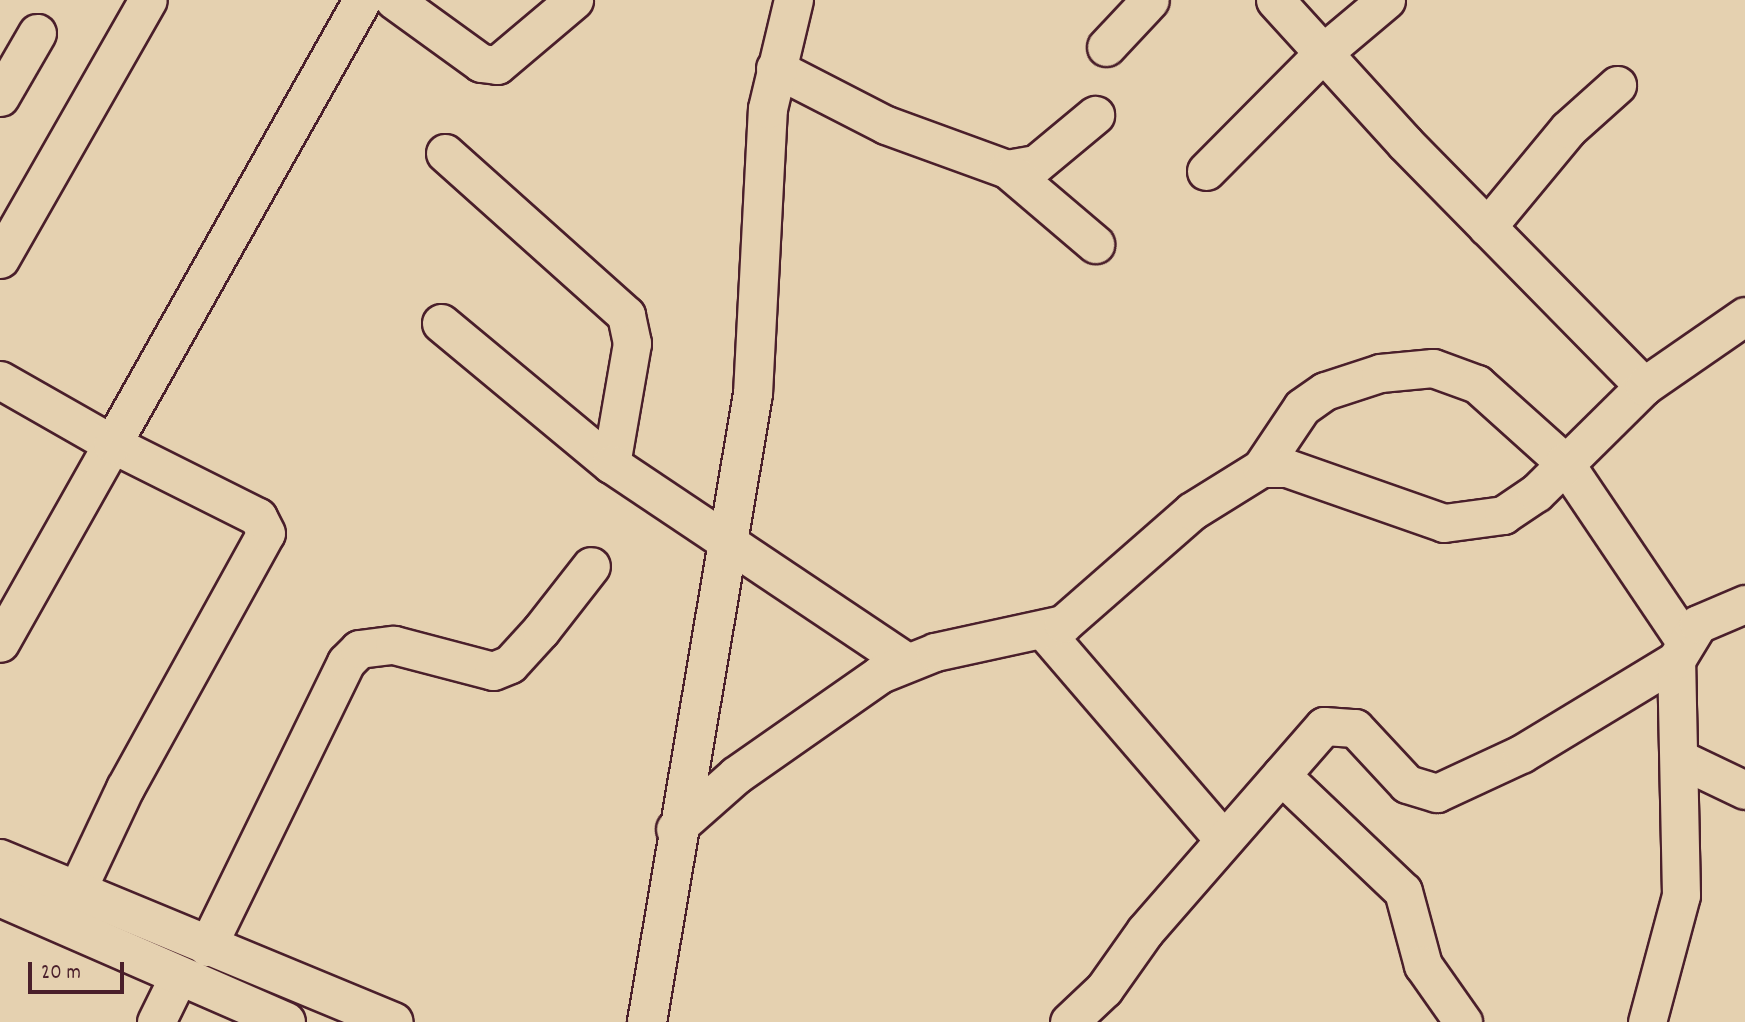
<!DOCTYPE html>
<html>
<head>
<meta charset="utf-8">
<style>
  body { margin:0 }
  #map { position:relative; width:1745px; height:1022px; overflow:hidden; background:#e5d1b0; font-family:Dekko,sans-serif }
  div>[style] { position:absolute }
  .roads { filter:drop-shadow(2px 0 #4a1f2b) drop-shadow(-2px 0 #4a1f2b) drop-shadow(0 2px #4a1f2b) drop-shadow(0 -2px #4a1f2b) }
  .street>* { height:37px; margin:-18.5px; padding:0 18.5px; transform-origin:18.5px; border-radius:18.5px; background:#e5d1b0 }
  .secondary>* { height:38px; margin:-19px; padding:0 19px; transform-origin:19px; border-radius:19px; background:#e5d1b0 }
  span { translate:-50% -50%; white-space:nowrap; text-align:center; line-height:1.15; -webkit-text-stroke:5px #e5d1b0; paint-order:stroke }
  .scale { position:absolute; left:28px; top:962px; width:96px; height:32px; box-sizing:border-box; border:4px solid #4a1f2b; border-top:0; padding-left:9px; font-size:21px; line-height:24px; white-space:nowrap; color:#4a1f2b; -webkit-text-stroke:5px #e5d1b0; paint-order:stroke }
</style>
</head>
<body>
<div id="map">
  <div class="roads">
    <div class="street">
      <div style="left:394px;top:0;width:107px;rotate:35.9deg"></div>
      <div style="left:481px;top:63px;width:16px;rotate:7deg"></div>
      <div style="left:497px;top:65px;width:101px;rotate:-40.2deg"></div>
      <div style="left:1275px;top:0;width:193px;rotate:47.7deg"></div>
      <div style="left:1405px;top:143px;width:341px;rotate:45.5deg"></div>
      <div style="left:1106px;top:47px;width:64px;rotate:-46.9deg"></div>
      <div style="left:775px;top:68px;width:125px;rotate:27.2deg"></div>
      <div style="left:886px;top:125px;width:129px;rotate:20deg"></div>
      <div style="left:1007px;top:169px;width:29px;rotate:-10deg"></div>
      <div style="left:1036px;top:164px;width:77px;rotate:-39.7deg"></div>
      <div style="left:0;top:97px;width:74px;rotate:-60deg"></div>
      <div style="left:445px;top:153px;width:243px;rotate:41.8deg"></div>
      <div style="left:626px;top:315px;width:29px;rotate:78deg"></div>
      <div style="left:632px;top:343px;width:123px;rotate:99.8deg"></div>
      <div style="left:1007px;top:169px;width:116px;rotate:40.4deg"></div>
      <div style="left:1206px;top:171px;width:168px;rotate:-45.2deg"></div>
      <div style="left:1324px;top:52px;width:81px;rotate:-40deg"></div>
      <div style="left:1487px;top:227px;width:127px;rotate:-50.4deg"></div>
      <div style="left:1568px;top:129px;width:66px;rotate:-41.9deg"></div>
      <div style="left:0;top:259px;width:298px;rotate:-60.3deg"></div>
      <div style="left:441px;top:323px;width:221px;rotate:39.7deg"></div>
      <div style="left:611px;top:464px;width:356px;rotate:33.8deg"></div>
      <div style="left:0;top:380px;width:129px;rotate:29.7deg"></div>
      <div style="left:112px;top:444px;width:228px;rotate:119.4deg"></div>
      <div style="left:1261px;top:468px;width:73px;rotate:-56.1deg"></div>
      <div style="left:1302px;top:407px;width:28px;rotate:-35deg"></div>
      <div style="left:1325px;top:391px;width:58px;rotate:-18.1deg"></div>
      <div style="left:1380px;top:373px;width:53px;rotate:-5.4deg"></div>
      <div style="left:1433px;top:368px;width:47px;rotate:20deg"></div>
      <div style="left:1477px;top:384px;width:117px;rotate:41.9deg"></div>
      <div style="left:1564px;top:462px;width:215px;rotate:56deg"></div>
      <div style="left:1045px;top:632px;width:274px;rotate:49.3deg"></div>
      <div style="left:1680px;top:759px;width:72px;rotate:25.5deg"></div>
      <div style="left:1281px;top:775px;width:168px;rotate:43.6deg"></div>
      <div style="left:1403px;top:891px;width:77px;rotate:74.9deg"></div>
      <div style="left:1423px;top:965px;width:70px;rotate:54.9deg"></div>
      <div style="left:675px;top:829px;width:81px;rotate:-41.5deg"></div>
      <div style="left:736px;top:775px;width:176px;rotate:-35deg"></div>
      <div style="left:880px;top:674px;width:59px;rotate:-21.8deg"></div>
      <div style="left:935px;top:652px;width:131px;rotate:-12.3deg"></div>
      <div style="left:1063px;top:624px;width:171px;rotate:-41.2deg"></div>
      <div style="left:1192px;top:511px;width:81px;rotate:-31.9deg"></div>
      <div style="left:1261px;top:468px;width:26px"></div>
      <div style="left:1287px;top:468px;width:166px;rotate:19.3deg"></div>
      <div style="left:1444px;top:523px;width:60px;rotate:-7.7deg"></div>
      <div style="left:1503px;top:515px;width:40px;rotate:-34deg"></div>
      <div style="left:1536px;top:493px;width:152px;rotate:-44.7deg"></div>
      <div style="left:1644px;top:386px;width:123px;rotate:-34.7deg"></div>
      <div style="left:76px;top:892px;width:115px;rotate:-64.8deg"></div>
      <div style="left:125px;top:788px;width:291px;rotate:-61.1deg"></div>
      <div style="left:266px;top:533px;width:18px;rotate:-117deg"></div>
      <div style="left:258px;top:517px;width:163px;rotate:-153.4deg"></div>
      <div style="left:112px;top:444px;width:510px;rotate:-60.62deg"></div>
      <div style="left:207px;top:947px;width:317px;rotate:-64deg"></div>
      <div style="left:346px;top:662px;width:18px;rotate:-45deg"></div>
      <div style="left:359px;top:649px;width:35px;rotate:-7deg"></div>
      <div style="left:394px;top:645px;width:102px;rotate:14.7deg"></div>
      <div style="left:493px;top:671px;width:18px;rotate:-22deg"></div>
      <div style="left:510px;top:664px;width:46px;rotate:-47.6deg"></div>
      <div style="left:541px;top:630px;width:81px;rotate:-52deg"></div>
      <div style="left:156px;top:1022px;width:52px;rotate:-63.9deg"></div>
      <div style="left:1069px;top:1022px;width:48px;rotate:-43.3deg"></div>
      <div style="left:1104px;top:989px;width:71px;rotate:-54.7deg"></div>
      <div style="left:1145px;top:931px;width:272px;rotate:-48.9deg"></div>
      <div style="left:1324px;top:726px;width:31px;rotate:4deg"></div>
      <div style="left:1355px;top:728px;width:76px;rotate:47.1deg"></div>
      <div style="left:1407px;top:784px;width:31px;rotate:17deg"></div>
      <div style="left:1437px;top:793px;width:93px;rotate:-24.9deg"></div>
      <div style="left:1521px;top:754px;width:181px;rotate:-31.2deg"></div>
      <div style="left:1647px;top:1022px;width:131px;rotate:-75deg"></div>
      <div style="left:1681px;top:895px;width:235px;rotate:-91.2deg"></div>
      <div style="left:1676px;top:660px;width:42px;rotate:-58.6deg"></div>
      <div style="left:1698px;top:624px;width:51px;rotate:-23.1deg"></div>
    </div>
    <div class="secondary">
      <div style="left:0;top:859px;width:426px;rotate:22.5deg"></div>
      <div style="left:0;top:897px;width:312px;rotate:23.6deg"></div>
      <div style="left:647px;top:1022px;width:637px;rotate:-80.42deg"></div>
      <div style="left:753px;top:394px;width:285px;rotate:-87deg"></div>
      <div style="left:768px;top:109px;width:112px;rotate:-76.6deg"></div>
    </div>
  </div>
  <div class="scale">20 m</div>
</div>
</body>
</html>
